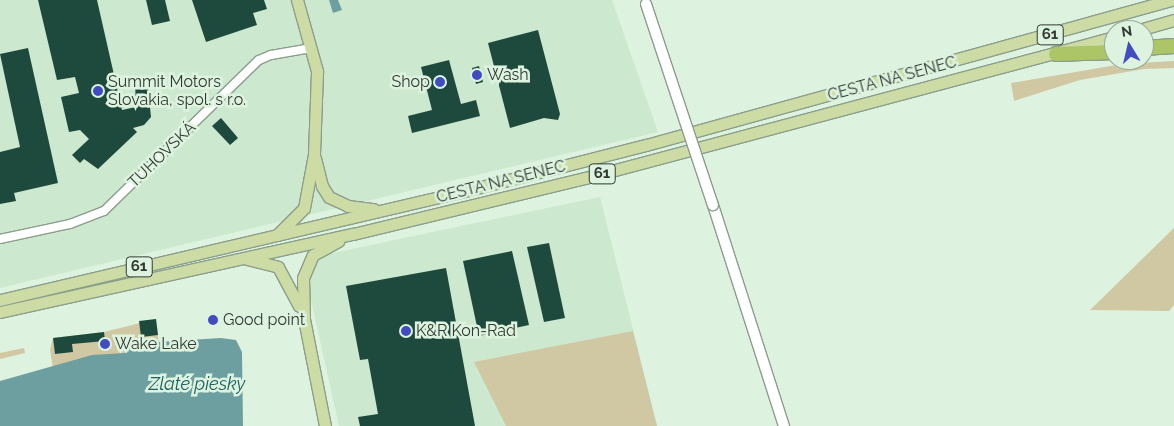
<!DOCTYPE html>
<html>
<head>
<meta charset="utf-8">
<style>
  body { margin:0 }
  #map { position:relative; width:1174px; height:426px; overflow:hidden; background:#ddf3df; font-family:Raleway,sans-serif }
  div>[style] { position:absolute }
  .built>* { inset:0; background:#cce8ce }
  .green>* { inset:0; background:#d0c8a2 }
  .water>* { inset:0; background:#6e9fa0 }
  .building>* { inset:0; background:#1e4a3e }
  .roads { filter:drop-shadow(1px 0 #8a9e8b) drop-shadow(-1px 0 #8a9e8b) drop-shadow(0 1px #8a9e8b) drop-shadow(0 -1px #8a9e8b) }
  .street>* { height:8px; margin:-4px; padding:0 4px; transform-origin:4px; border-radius:4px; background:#fff }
  .secondary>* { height:10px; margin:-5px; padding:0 5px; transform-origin:5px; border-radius:5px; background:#fff }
  .primary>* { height:11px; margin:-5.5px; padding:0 5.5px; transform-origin:5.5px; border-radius:5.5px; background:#cddca4 }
  .highway>* { height:14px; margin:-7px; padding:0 7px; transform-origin:7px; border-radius:7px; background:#abc567 }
  .bridges { filter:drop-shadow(1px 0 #8a9e8b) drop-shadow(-1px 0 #8a9e8b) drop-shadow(0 1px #8a9e8b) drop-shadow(0 -1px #8a9e8b) }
  .secondary-bridge>* { height:10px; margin:-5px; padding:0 5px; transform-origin:5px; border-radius:5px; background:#fff }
  .dots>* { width:14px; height:14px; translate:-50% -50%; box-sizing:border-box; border:2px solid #ddf3df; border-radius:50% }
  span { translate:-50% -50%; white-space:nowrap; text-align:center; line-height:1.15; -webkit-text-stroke:5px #ddf3df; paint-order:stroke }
  .shield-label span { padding:1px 4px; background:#ddf3df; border:1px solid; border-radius:4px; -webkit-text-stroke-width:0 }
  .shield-label { font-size:15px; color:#313931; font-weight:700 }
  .poi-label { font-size:16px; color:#313931 }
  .left { translate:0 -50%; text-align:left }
  .right { translate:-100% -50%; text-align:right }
  .street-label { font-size:16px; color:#313931 }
  .water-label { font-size:18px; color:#1d6163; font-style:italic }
  .north { position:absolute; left:1104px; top:20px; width:50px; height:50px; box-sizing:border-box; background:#ddf3df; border:1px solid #98a999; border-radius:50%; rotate:351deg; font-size:14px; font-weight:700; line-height:20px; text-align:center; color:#313931 }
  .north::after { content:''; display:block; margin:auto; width:18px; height:22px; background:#404cc0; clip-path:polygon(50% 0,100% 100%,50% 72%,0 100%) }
</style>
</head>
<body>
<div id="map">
  <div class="built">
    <div style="clip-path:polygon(0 0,612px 0,658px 132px,0 288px)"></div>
    <div style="clip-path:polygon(600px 197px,657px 426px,339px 426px,310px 295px,310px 274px,316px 263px,328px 254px)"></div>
  </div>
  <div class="green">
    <div style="clip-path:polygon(1174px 61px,1174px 68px,1144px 69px,1080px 80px,1014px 101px,1011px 83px,1122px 64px)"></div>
    <div style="clip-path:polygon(1174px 228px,1174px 305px,1169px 311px,1090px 310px)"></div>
    <div style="clip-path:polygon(156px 319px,160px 354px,53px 368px,50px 350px,53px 338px,104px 332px)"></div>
    <div style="clip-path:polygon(633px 331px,657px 426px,506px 426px,474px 362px)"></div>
    <div style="clip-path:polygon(24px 348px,25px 353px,0 359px,0 353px)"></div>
  </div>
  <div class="water">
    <div style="clip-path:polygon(329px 0,338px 0,342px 10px,333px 13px)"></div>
    <div style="clip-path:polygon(221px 338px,236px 340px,242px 352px,243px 426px,0 426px,0 381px,92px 355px,125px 353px,129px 346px,140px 343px)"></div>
  </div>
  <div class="building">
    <div style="clip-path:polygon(38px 0,97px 0,122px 110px,136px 107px,135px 82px,147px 79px,151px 117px,144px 125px,133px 128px,137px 132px,98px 169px,84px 159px,80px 163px,72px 155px,89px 139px,80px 130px,69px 132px,61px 97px,79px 93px,75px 77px,57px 80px)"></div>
    <div style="clip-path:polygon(146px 0,165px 0,170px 21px,152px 25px)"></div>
    <div style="clip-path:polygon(192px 0,264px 0,267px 9px,253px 13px,257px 25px,206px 42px)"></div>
    <div style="clip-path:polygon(538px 30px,560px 114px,558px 120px,544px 118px,510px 128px,488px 43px)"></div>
    <div style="clip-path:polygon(28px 48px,58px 183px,14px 193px,16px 201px,0 204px,0 152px,20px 147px,0 54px)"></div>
    <div style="clip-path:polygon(449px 60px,461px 104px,476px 100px,480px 116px,412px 133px,408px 116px,432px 110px,421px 67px)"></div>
    <div style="clip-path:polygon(479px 66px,483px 82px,476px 84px,472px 68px)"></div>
    <div style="clip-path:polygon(221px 118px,238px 138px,230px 145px,212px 126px)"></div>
    <div style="clip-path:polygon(549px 243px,565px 318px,544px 322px,527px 247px)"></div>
    <div style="clip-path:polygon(512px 251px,529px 325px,479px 336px,463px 261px)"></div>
    <div style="clip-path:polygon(446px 268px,475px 426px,360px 426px,358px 417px,378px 414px,368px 359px,360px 360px,346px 286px)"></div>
    <div style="clip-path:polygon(156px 319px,158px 335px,141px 337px,139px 321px)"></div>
    <div style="clip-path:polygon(104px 332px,105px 341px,72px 344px,73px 352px,55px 354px,53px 338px)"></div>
  </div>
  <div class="roads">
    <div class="street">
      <div style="left:0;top:239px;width:72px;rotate:-12.1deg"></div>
      <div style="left:70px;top:224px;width:36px;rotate:-21deg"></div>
      <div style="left:104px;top:211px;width:216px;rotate:-44.3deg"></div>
      <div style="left:259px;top:60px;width:13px;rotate:-23deg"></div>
      <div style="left:271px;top:55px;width:41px;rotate:-9.9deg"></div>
    </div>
    <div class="secondary">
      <div style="left:713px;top:205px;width:232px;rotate:72.2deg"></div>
    </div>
    <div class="primary">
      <div style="left:1139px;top:30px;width:36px;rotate:-16deg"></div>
      <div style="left:315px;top:158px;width:29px;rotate:76deg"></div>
      <div style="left:322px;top:186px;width:13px;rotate:58deg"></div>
      <div style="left:329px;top:197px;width:21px;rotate:25deg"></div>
      <div style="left:348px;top:206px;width:26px;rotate:7deg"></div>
      <div style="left:277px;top:235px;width:38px;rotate:-45deg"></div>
      <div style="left:304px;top:208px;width:55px;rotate:-79.5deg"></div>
      <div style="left:314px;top:154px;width:83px;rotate:-87.9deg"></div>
      <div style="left:317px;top:71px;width:74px;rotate:-105.7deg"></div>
      <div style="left:247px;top:259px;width:32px;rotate:14deg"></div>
      <div style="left:278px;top:267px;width:44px;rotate:61.7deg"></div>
      <div style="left:0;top:300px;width:473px;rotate:-13.2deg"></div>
      <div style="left:461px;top:192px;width:191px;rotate:-14.3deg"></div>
      <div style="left:646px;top:145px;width:545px;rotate:-15.44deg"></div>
      <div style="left:0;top:312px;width:362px;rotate:-12.5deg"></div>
      <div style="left:353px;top:234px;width:239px;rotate:-13.6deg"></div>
      <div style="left:585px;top:178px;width:547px;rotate:-14.92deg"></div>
      <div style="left:325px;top:426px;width:109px;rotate:-101.1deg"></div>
      <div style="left:304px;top:319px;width:41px;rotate:-91.4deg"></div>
      <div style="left:303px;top:278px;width:25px;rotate:-67deg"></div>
      <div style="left:313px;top:255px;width:29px;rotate:-29deg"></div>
    </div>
    <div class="highway">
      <div style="left:1144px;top:48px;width:30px;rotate:-4deg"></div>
      <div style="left:1056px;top:54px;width:58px;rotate:-2deg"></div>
    </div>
  </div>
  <div class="bridges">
    <div class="secondary-bridge">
      <div style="left:646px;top:4px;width:212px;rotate:71.6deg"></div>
    </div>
  </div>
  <div class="dots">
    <div style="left:477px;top:75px;background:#404cc0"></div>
    <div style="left:440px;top:82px;background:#404cc0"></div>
    <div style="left:98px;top:91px;background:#404cc0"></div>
    <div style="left:213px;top:320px;background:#404cc0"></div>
    <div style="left:406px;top:331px;background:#404cc0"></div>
    <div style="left:105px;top:344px;background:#404cc0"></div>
  </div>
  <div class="shield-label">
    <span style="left:1050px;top:35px">61</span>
    <span style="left:602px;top:174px">61</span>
    <span style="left:139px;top:267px">61</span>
  </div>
  <div class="poi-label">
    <span class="left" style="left:487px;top:75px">Wash</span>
    <span class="left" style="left:108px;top:91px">Summit Motors<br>Slovakia, spol. s r.o.</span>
    <span class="right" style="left:430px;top:82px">Shop</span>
    <span class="left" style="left:223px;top:320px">Good point</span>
    <span class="left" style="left:416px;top:331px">K&amp;R Kon-Rad</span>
    <span class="left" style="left:115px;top:344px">Wake Lake</span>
  </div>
  <div class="street-label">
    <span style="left:892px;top:79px;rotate:-15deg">CESTA NA SENEC</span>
    <span style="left:162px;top:155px;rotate:-44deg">TUHOVSKÁ</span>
    <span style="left:501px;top:182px;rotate:-14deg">CESTA NA SENEC</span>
  </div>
  <div class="water-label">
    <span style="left:197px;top:384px">Zlaté piesky</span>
  </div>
  <div class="north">N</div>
</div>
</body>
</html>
